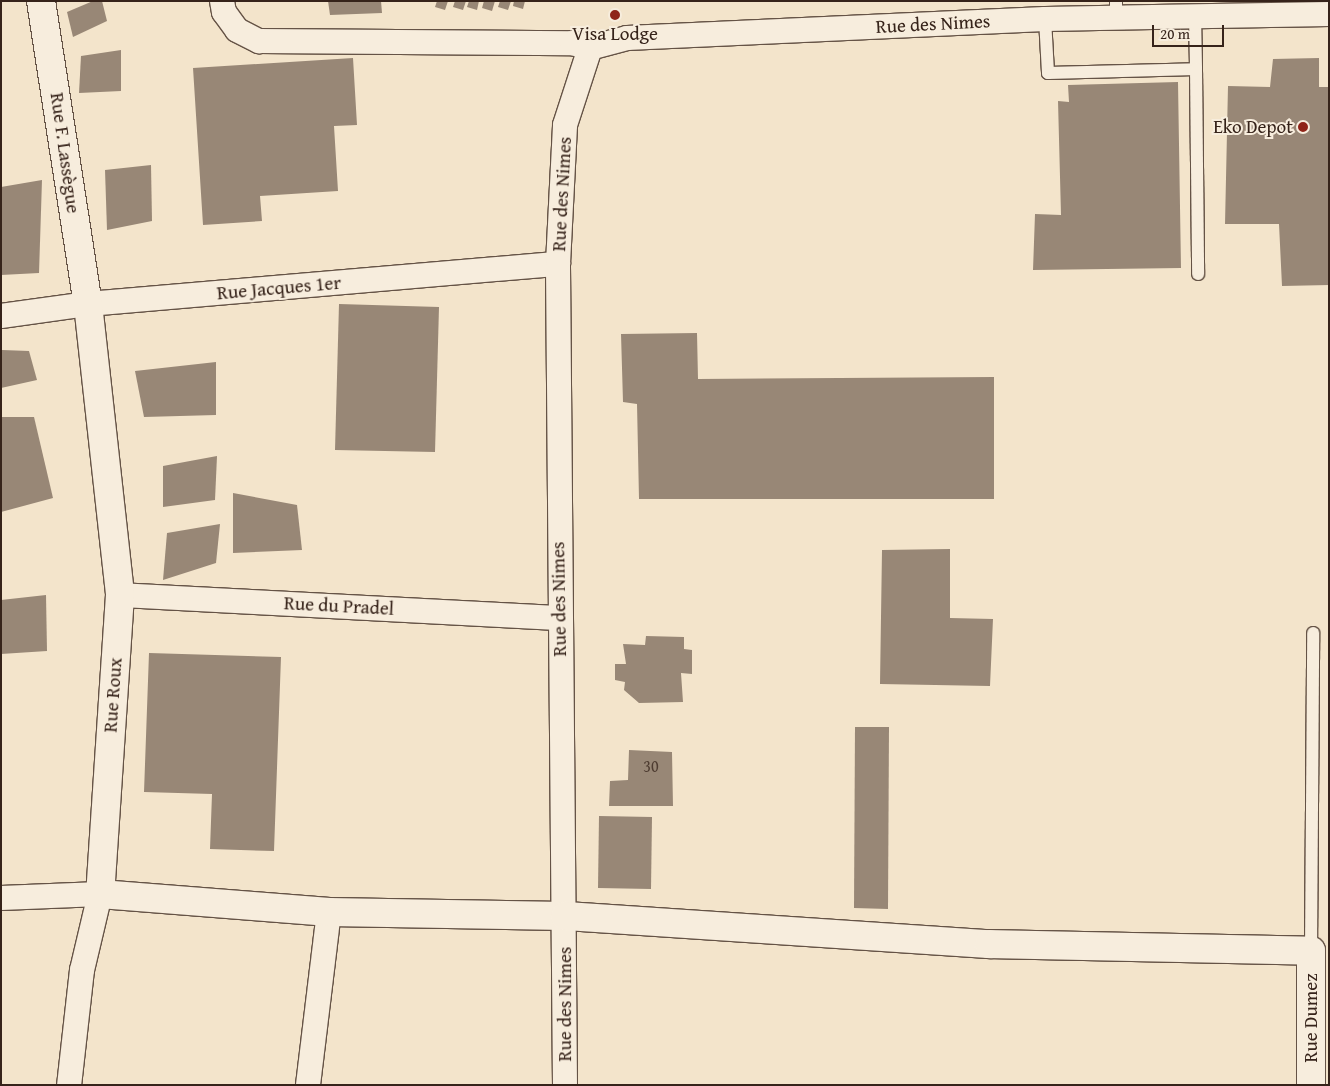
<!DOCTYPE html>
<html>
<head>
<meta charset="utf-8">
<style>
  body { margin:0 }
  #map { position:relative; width:1330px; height:1086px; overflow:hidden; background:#f3e4cb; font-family:"Gentium Book Plus",serif }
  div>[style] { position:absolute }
  .building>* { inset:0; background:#988776 }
  .roads { filter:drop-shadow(1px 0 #655346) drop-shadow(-1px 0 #655346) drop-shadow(0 1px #655346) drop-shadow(0 -1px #655346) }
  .service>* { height:12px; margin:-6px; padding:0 6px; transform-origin:6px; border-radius:6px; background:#f7eddd }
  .minor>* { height:24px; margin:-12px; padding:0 12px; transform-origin:12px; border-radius:12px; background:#f7eddd }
  .tertiary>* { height:28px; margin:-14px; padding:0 14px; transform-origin:14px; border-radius:14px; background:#f7eddd }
  .dots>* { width:14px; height:14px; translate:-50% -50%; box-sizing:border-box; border:2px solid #f7eddd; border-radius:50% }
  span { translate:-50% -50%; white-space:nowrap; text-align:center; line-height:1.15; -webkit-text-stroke:4px #f7eddd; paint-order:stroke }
  .number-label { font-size:16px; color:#4e3c31 }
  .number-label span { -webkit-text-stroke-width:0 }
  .street-label { font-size:19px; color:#36231a }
  .poi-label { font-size:19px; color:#36231a }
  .right { translate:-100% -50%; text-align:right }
  .frame { position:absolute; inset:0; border:2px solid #36231a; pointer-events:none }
  .scale { position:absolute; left:1152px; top:25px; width:72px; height:22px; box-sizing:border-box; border:2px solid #36231a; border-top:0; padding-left:6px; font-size:15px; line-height:18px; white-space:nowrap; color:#36231a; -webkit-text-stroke:4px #f7eddd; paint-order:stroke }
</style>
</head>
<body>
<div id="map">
  <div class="building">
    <div style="clip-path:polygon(93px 1px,102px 1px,107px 21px,73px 37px,67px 12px)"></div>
    <div style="clip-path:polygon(328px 1px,381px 1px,382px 13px,330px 15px)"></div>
    <div style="clip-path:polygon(437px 1px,448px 1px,445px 10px,435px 7px)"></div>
    <div style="clip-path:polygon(455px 1px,466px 1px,463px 10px,453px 7px)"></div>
    <div style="clip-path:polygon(469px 1px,479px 1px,477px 10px,467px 7px)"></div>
    <div style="clip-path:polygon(484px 1px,495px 1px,492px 11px,482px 8px)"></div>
    <div style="clip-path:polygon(500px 1px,511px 1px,508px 10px,498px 7px)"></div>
    <div style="clip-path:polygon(514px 1px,525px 1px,523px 9px,513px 6px)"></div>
    <div style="clip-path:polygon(121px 50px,121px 91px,79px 93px,81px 56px)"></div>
    <div style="clip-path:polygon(353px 58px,357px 125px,334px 126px,338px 191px,260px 196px,262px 221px,203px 225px,193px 68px)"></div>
    <div style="clip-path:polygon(1319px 58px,1319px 87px,1329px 87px,1329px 285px,1282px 286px,1279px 224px,1225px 224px,1228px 86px,1270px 87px,1273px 59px)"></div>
    <div style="clip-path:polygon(1178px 82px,1181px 268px,1033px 270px,1035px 214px,1061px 215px,1058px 101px,1069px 102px,1068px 85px)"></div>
    <div style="clip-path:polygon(151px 165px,152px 221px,107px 230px,105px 170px)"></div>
    <div style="clip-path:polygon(42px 180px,39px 273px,1px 275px,1px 187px)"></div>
    <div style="clip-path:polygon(339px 304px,439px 307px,435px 452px,335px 450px)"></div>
    <div style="clip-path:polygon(697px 333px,698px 379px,994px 377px,994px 499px,639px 499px,637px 404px,623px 402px,621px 334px)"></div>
    <div style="clip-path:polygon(2px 350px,29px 351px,37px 380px,1px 388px)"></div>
    <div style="clip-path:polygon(216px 362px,216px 415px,144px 417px,135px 371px)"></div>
    <div style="clip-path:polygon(1px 417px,34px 417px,53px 498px,1px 512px)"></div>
    <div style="clip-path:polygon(217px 456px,215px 500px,163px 507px,163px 466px)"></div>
    <div style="clip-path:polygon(233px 493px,297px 505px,302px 550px,233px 553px)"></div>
    <div style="clip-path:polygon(220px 524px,216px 563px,163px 580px,167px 533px)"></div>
    <div style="clip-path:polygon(950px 549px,950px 618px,993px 619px,990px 686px,880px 684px,882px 550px)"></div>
    <div style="clip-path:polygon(46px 595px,47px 651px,1px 654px,1px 600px)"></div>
    <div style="clip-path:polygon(646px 636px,684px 637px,684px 649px,692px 650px,692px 674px,681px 673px,683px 702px,639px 703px,624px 690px,625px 682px,615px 680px,615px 664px,626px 664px,623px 644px,645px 645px)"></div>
    <div style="clip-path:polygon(149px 653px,281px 657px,274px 851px,210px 849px,212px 794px,144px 792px)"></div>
    <div style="clip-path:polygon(855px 727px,889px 727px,888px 909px,854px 908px)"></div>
    <div style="clip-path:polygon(629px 750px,672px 752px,673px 806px,609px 806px,610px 781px,628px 780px)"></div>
    <div style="clip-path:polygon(599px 816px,652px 817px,651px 889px,598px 888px)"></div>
  </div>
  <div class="roads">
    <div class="service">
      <div style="left:1116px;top:1px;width:16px;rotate:90deg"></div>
      <div style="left:1195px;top:15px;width:54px;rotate:88.9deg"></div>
      <div style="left:1045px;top:19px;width:54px;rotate:86.8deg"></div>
      <div style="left:1048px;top:73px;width:148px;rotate:-1.5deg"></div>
      <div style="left:1196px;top:69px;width:205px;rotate:89.4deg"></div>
      <div style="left:1311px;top:951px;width:318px;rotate:-89.6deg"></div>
    </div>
    <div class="minor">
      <div style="left:222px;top:1px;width:11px;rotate:80deg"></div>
      <div style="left:224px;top:12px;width:22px;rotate:54deg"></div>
      <div style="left:237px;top:30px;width:25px;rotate:27deg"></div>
      <div style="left:259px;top:41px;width:313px;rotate:0.4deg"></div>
      <div style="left:572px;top:43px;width:19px;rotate:16deg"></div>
      <div style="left:1px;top:316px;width:88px;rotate:-7.9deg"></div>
      <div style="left:88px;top:304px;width:472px;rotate:-4.9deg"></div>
      <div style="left:120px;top:595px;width:440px;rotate:3deg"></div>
      <div style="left:1px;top:898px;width:99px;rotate:-2.3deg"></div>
      <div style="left:100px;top:894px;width:78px;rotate:103.3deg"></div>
      <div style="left:82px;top:970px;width:116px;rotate:96.4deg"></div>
      <div style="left:308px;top:1085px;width:174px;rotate:-83.1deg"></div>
      <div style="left:565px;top:1085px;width:821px;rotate:-90.49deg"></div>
      <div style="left:558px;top:264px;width:139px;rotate:-87.1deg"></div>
      <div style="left:565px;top:125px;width:81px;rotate:-72deg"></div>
      <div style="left:590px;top:48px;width:38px;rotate:-15deg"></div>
      <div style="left:627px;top:38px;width:418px;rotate:-2.6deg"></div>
      <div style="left:1045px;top:19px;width:284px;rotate:-1deg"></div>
    </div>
    <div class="tertiary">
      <div style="left:41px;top:1px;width:307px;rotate:81.2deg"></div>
      <div style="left:88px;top:304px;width:293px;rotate:83.7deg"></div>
      <div style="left:120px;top:595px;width:300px;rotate:93.8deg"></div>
      <div style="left:100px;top:894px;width:230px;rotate:4.5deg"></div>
      <div style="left:329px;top:912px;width:236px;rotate:1deg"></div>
      <div style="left:565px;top:916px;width:425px;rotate:3.8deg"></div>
      <div style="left:989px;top:944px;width:322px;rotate:1.2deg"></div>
      <div style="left:1311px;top:951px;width:134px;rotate:90deg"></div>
    </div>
  </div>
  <div class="dots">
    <div style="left:615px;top:15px;background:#8f2418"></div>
    <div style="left:1303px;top:127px;background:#8f2418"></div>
  </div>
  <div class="number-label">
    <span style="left:651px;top:766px">30</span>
  </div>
  <div class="street-label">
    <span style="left:933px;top:24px;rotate:-3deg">Rue des Nimes</span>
    <span style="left:65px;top:153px;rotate:82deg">Rue F. Lassègue</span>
    <span style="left:562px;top:194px;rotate:-87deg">Rue des Nimes</span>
    <span style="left:279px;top:288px;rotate:-5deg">Rue Jacques 1er</span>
    <span style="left:559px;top:599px;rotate:-91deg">Rue des Nimes</span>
    <span style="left:339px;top:606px;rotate:3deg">Rue du Pradel</span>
    <span style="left:113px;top:695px;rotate:-86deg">Rue Roux</span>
    <span style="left:565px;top:1004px;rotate:-90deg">Rue des Nimes</span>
    <span style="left:1311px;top:1018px;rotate:-90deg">Rue Dumez</span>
  </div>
  <div class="poi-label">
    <span style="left:615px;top:34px">Visa Lodge</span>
    <span class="right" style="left:1293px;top:127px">Eko Depot</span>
  </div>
  <div class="frame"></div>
  <div class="scale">20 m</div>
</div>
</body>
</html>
